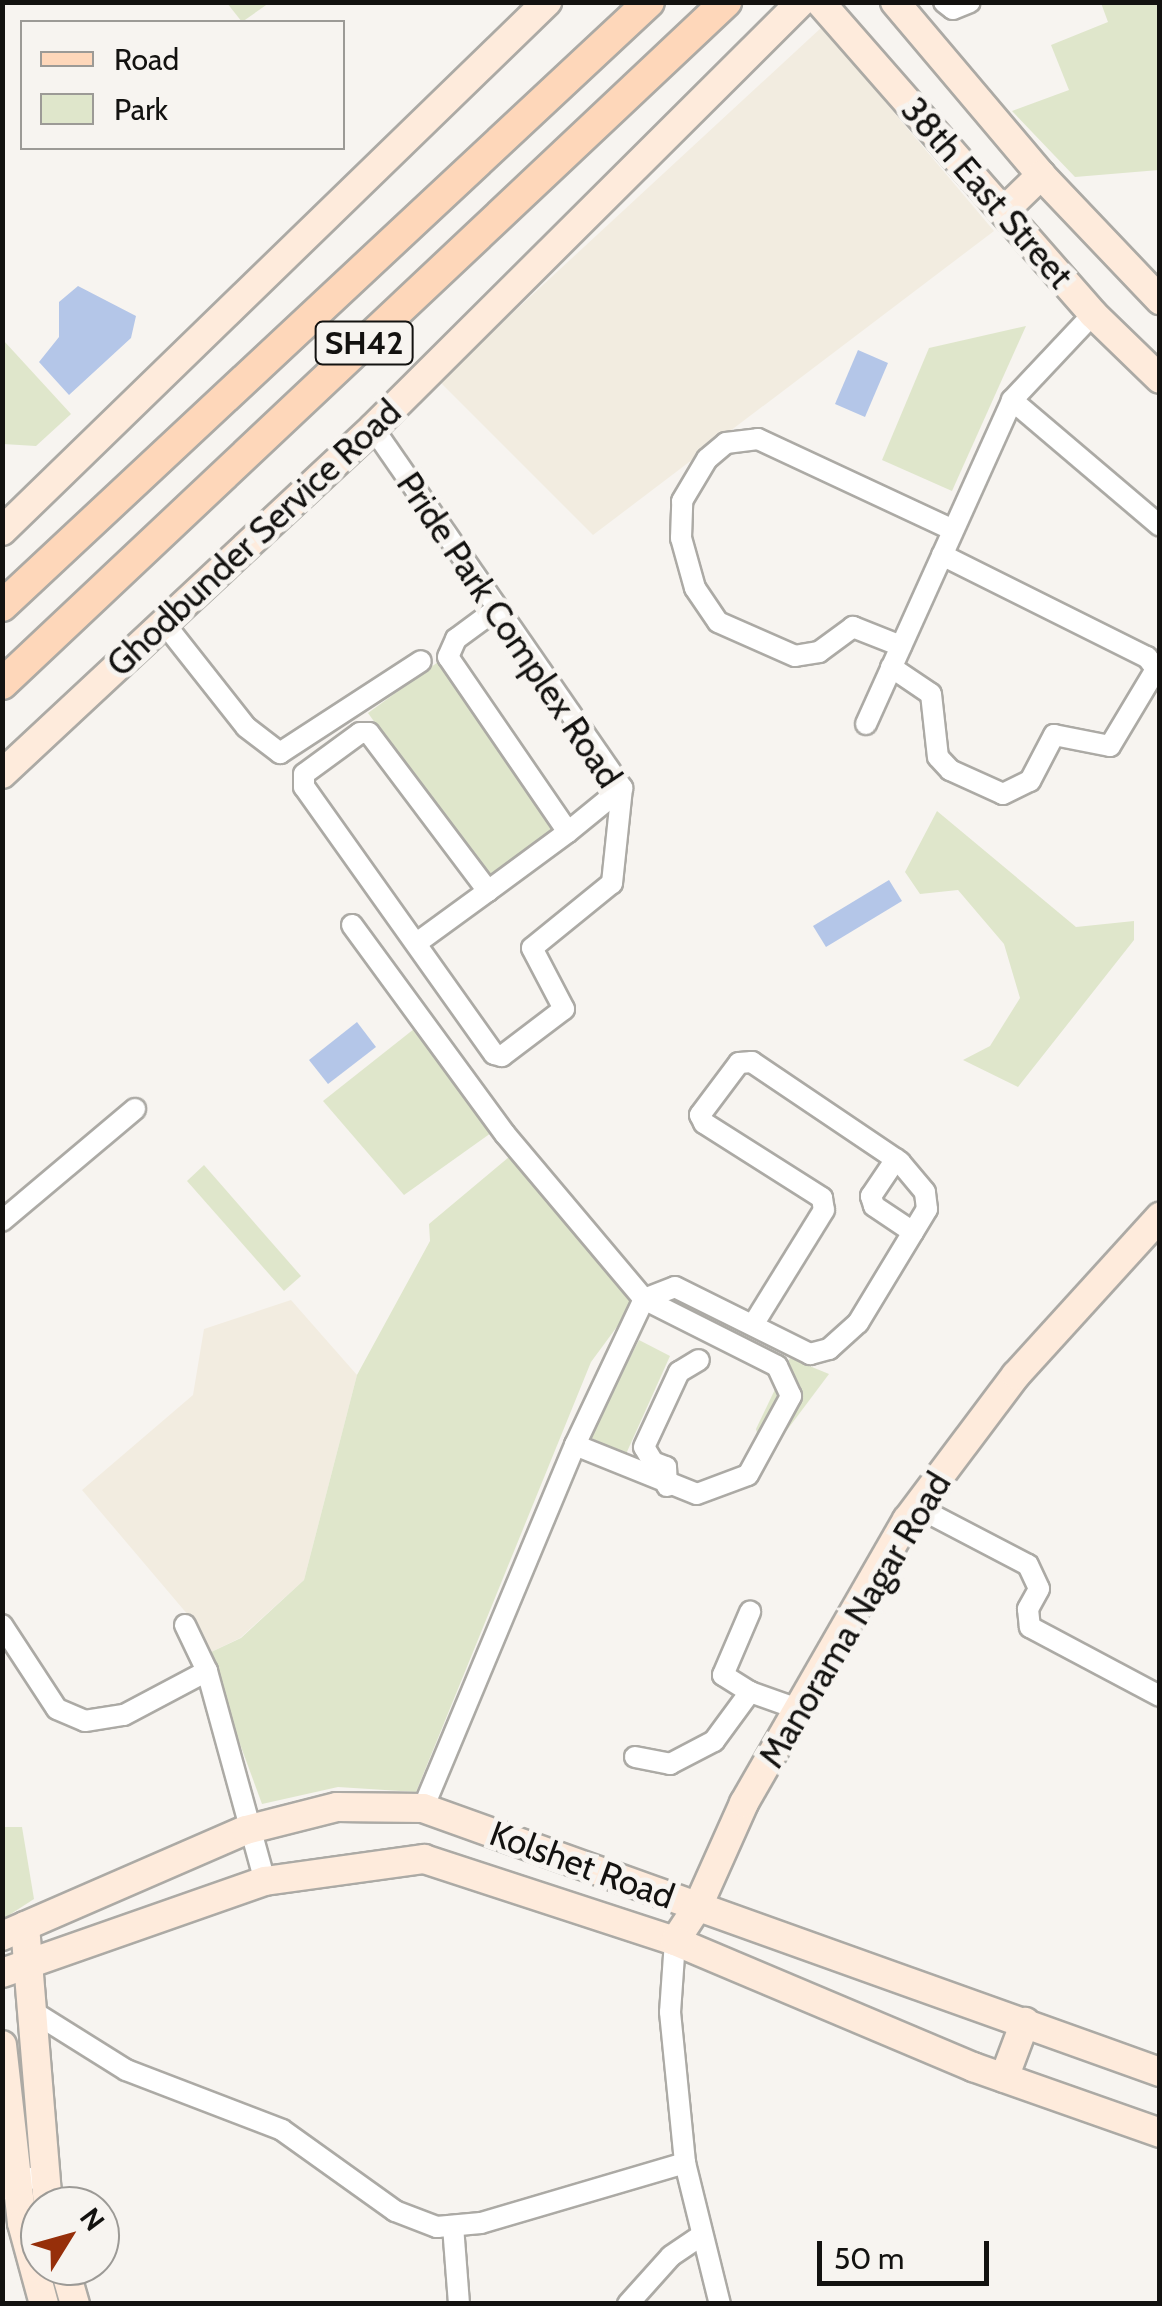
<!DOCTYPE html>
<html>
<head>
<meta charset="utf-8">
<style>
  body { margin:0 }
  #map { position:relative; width:1162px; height:2306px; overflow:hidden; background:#f7f4f0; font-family:Cabin,sans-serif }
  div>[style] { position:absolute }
  .built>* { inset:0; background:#f2ece0 }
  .green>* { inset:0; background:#dfe6cb }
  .water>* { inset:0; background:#b4c6e8 }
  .roads { filter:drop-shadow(2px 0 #acaaa5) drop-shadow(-2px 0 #acaaa5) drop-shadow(0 2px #acaaa5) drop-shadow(0 -2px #acaaa5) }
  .street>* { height:20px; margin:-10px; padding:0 10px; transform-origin:10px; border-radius:10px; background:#fff }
  .secondary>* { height:28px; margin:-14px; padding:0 14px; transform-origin:14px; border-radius:14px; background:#feebdc }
  .primary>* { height:30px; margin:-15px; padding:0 15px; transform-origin:15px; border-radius:15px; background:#fed7ba }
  span { translate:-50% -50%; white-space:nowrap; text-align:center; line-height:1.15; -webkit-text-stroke:10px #f7f4f0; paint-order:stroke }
  .shield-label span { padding:2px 8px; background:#f7f4f0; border:2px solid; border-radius:8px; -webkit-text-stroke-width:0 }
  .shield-label { font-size:32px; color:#131210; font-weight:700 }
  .street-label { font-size:35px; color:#131210 }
  .frame { position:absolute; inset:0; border:5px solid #131210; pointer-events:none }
  .legend { position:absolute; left:20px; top:20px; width:325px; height:130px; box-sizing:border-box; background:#f7f4f0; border:2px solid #9c9a96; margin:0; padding:12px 18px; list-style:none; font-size:30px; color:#131210 }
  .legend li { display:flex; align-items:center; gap:20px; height:50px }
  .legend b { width:50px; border:2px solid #9c9a96 }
  .north { position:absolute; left:20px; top:2186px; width:100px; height:100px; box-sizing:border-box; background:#f7f4f0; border:2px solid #9c9a96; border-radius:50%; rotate:53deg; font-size:28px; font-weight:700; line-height:40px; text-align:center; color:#131210 }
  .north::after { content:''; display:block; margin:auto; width:35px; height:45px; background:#962f0a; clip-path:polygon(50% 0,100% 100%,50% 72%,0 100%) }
  .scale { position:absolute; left:817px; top:2241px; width:172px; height:45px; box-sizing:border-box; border:5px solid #131210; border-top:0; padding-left:12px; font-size:30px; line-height:35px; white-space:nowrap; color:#131210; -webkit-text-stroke:8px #f7f4f0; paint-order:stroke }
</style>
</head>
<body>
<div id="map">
  <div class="built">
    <div style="clip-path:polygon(822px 27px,994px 231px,593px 535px,439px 381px)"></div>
    <div style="clip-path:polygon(291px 1300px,357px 1375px,304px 1580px,240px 1638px,207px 1654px,194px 1622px,82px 1490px,193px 1395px,204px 1329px)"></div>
  </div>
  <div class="green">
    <div style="clip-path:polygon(227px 3px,269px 3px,242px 22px)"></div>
    <div style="clip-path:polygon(1101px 3px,1159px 3px,1159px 170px,1075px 177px,1012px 111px,1069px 90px,1051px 45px,1108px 22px)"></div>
    <div style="clip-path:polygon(1026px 326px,952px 491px,882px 460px,929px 348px)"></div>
    <div style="clip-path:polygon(4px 341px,71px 414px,36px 446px,3px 444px)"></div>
    <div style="clip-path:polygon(438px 662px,562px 834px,491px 885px,368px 713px)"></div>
    <div style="clip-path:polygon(937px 811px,1076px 927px,1134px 921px,1134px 940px,1018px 1087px,963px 1060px,990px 1046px,1020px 998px,1004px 944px,958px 890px,920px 894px,905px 872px)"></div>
    <div style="clip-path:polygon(414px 1029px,491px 1133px,404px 1195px,323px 1101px)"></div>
    <div style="clip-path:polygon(509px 1157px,633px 1305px,591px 1362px,416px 1792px,338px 1787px,262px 1804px,207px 1654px,241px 1638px,304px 1580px,357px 1375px,430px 1241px,429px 1224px)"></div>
    <div style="clip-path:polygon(204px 1165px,301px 1276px,284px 1291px,187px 1181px)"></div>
    <div style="clip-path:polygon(639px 1340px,670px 1356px,626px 1454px,589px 1437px)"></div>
    <div style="clip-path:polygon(790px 1358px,829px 1374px,772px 1450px,760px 1444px,756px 1429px)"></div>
    <div style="clip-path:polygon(3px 1827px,22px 1827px,34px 1899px,3px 1919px)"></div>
  </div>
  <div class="water">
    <div style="clip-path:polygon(78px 286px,136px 316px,131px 338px,69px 395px,39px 362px,59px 337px,59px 302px)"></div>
    <div style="clip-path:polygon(858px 350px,888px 363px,865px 417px,835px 404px)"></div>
    <div style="clip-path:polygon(889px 880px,902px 901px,826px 947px,813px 926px)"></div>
    <div style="clip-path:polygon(357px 1022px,376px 1047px,328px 1084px,309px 1060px)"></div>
  </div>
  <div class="roads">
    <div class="street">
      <div style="left:944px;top:2px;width:11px;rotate:38deg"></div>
      <div style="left:953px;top:9px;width:18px;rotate:-22deg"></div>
      <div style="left:1012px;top:400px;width:194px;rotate:40.4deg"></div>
      <div style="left:373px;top:428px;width:438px;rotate:55.3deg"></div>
      <div style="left:622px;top:788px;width:96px;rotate:96deg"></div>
      <div style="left:612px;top:883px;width:103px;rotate:140.9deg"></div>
      <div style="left:532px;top:948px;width:69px;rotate:62.3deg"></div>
      <div style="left:564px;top:1009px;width:78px;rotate:142.8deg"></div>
      <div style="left:502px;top:1056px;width:8px;rotate:-166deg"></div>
      <div style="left:494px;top:1054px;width:328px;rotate:-125.4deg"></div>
      <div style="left:304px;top:787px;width:13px;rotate:-90deg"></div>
      <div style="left:304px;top:774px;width:69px;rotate:-36.2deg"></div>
      <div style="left:360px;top:733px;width:9px"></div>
      <div style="left:369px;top:733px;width:198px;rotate:53deg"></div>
      <div style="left:488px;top:891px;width:87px;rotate:143.9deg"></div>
      <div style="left:942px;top:555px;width:229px;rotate:26.5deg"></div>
      <div style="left:1147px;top:657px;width:21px;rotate:53deg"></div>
      <div style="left:164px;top:623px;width:132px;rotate:51.7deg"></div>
      <div style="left:246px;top:727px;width:43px;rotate:37.4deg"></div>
      <div style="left:280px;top:753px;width:168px;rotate:-33.1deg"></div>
      <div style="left:901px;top:646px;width:52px;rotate:-158.4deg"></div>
      <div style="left:853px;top:627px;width:42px;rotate:143.7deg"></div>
      <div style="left:819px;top:652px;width:24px;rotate:171deg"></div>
      <div style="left:795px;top:656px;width:84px;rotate:-156.2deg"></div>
      <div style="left:718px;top:622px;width:41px;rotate:-124.1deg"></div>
      <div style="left:695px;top:588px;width:52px;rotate:-105.6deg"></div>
      <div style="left:681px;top:538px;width:37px;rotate:-88deg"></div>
      <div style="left:682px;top:501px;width:49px;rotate:-59.2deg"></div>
      <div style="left:707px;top:459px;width:25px;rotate:-40deg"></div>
      <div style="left:726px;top:443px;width:32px;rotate:-7deg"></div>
      <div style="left:758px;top:439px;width:215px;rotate:25deg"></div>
      <div style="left:891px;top:667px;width:48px;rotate:34deg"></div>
      <div style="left:931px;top:694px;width:63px;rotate:83.7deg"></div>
      <div style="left:938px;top:757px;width:18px;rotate:47deg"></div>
      <div style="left:950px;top:770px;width:58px;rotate:24.4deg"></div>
      <div style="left:1003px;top:794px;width:30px;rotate:-26deg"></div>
      <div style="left:1030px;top:781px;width:52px;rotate:-62.4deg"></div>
      <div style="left:1054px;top:735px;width:57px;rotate:11.1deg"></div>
      <div style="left:1110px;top:746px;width:90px;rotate:-59.1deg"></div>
      <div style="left:866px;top:724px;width:355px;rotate:-65.7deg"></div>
      <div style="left:1012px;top:400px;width:118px;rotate:-46.7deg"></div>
      <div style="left:568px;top:832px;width:70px;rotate:-39.2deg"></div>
      <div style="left:488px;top:891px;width:99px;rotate:-36.4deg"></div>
      <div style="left:568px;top:832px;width:212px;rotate:-124.4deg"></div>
      <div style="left:448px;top:657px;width:20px;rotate:-66deg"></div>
      <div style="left:456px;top:639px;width:47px;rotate:-36.4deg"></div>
      <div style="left:352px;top:925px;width:259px;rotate:53.8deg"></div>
      <div style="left:505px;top:1134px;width:216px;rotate:49.9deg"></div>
      <div style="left:644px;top:1299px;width:161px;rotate:115.3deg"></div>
      <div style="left:575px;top:1445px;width:394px;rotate:112.7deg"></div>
      <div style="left:896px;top:1159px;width:45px;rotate:124deg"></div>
      <div style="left:871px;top:1196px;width:10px;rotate:73deg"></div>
      <div style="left:874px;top:1206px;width:47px;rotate:33.7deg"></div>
      <div style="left:2px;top:1221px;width:174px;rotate:-40.1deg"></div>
      <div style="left:644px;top:1299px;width:33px;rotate:-21deg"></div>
      <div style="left:675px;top:1287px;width:151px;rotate:26.4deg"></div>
      <div style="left:810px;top:1354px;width:20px;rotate:-15deg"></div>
      <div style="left:829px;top:1349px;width:39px;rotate:-42deg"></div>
      <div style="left:858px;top:1323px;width:133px;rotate:-58.8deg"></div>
      <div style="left:927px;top:1209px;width:17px;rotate:-97deg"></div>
      <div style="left:925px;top:1192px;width:39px;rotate:-130deg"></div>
      <div style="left:900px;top:1162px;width:179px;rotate:-146deg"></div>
      <div style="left:752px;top:1062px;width:13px;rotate:176deg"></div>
      <div style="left:739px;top:1063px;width:65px;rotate:126.9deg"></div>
      <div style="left:700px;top:1115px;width:9px;rotate:63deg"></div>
      <div style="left:704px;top:1123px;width:140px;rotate:32.4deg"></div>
      <div style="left:822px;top:1198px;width:12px;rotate:81deg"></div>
      <div style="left:824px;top:1210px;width:135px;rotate:121.7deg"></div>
      <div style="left:575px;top:1445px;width:131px;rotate:21.9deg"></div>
      <div style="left:697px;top:1494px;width:54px;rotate:-20.4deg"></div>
      <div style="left:748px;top:1475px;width:90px;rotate:-61.4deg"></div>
      <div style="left:791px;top:1396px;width:33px;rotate:-115deg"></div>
      <div style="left:777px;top:1366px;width:149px;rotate:-153.3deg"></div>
      <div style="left:667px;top:1486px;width:19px;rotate:-93deg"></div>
      <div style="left:666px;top:1467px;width:14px;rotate:-159deg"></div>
      <div style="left:653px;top:1462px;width:17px;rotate:-121deg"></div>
      <div style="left:644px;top:1447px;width:83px;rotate:-65deg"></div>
      <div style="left:679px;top:1372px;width:23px;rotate:-31deg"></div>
      <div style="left:917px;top:1507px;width:125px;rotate:27.6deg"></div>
      <div style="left:1028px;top:1565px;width:26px;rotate:65deg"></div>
      <div style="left:1039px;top:1589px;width:23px;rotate:119deg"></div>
      <div style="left:1028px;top:1609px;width:18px;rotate:84deg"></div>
      <div style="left:1030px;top:1627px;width:147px;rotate:28deg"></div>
      <div style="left:2px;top:1625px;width:100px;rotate:56.8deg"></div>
      <div style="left:57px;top:1709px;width:30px;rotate:23deg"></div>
      <div style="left:85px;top:1721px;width:39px;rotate:-9deg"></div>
      <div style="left:124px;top:1715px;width:94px;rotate:-27.9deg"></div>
      <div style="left:185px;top:1625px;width:51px;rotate:64.4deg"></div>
      <div style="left:207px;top:1671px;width:218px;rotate:74.6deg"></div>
      <div style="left:750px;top:1692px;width:51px;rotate:19.5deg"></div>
      <div style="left:635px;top:1757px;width:36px;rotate:11deg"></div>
      <div style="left:670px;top:1764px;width:50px;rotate:-27.6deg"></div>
      <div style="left:714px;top:1741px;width:61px;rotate:-53.7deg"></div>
      <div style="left:750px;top:1692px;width:32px;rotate:-148deg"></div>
      <div style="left:723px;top:1675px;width:69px;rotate:-66.8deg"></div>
      <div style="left:675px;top:1941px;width:71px;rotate:94deg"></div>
      <div style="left:670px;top:2012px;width:152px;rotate:84.3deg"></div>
      <div style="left:685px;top:2163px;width:145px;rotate:76.1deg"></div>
      <div style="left:32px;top:2011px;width:111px;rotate:32.1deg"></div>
      <div style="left:126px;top:2070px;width:167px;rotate:21deg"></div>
      <div style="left:282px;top:2130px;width:139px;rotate:35.6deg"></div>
      <div style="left:395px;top:2211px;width:45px;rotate:20.9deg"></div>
      <div style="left:437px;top:2227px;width:44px;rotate:-5.2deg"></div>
      <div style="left:481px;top:2223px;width:213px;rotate:-16.4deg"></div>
      <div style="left:2px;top:2190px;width:46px;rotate:-21.6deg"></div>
      <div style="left:453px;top:2226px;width:78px;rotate:85.6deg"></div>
      <div style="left:628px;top:2304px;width:64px;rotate:-48.1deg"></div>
      <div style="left:671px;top:2256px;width:37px;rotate:-34deg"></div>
    </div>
    <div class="secondary">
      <div style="left:820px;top:2px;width:415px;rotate:48.8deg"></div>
      <div style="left:1093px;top:314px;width:93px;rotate:44.1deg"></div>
      <div style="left:895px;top:2px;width:226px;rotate:49.8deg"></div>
      <div style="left:1041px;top:175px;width:173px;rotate:46.4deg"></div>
      <div style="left:1004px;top:211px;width:52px;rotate:-44.2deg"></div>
      <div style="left:2px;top:531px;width:760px;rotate:-44.15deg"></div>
      <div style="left:2px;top:774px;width:507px;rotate:-43deg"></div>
      <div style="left:373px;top:428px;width:604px;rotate:-44.87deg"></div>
      <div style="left:25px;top:1926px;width:281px;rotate:85.3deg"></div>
      <div style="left:2px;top:1936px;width:266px;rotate:-23.5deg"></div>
      <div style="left:246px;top:1830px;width:94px;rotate:-14.2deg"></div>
      <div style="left:337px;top:1807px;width:86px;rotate:0.7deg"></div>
      <div style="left:423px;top:1808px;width:783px;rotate:19.71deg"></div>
      <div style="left:675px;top:1941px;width:42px;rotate:-56.7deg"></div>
      <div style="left:698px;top:1906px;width:113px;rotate:-65.9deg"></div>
      <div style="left:744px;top:1803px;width:327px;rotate:-60.1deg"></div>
      <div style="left:907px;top:1520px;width:181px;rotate:-53.1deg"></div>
      <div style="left:1016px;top:1375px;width:214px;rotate:-47.7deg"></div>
      <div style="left:2px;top:1973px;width:279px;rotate:-19.3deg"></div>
      <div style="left:265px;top:1881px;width:161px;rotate:-7.9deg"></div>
      <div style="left:424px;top:1859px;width:264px;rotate:18.1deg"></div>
      <div style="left:675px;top:1941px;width:324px;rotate:22.9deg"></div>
      <div style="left:973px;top:2067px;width:198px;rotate:19.4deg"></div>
      <div style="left:2px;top:2045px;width:179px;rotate:83.6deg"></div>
      <div style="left:22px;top:2223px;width:84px;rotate:74.8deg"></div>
      <div style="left:1004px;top:2078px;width:60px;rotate:-69.4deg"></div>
      <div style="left:64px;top:2266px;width:40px;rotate:74deg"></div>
    </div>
    <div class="primary">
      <div style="left:2px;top:606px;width:885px;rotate:-43.03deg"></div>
      <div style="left:2px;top:684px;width:995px;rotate:-43.29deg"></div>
    </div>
  </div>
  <div class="shield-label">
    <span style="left:364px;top:343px">SH42</span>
  </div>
  <div class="street-label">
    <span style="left:987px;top:193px;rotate:49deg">38th East Street</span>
    <span style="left:254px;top:538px;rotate:-43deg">Ghodbunder Service Road</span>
    <span style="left:509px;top:630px;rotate:56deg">Pride Park Complex Road</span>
    <span style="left:855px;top:1620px;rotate:-59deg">Manorama Nagar Road</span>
    <span style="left:582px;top:1865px;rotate:20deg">Kolshet Road</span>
  </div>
  <div class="frame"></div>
  <ul class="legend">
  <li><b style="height:12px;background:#fed7ba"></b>Road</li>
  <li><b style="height:28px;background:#dfe6cb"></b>Park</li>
  </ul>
  <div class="north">N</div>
  <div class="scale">50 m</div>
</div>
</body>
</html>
